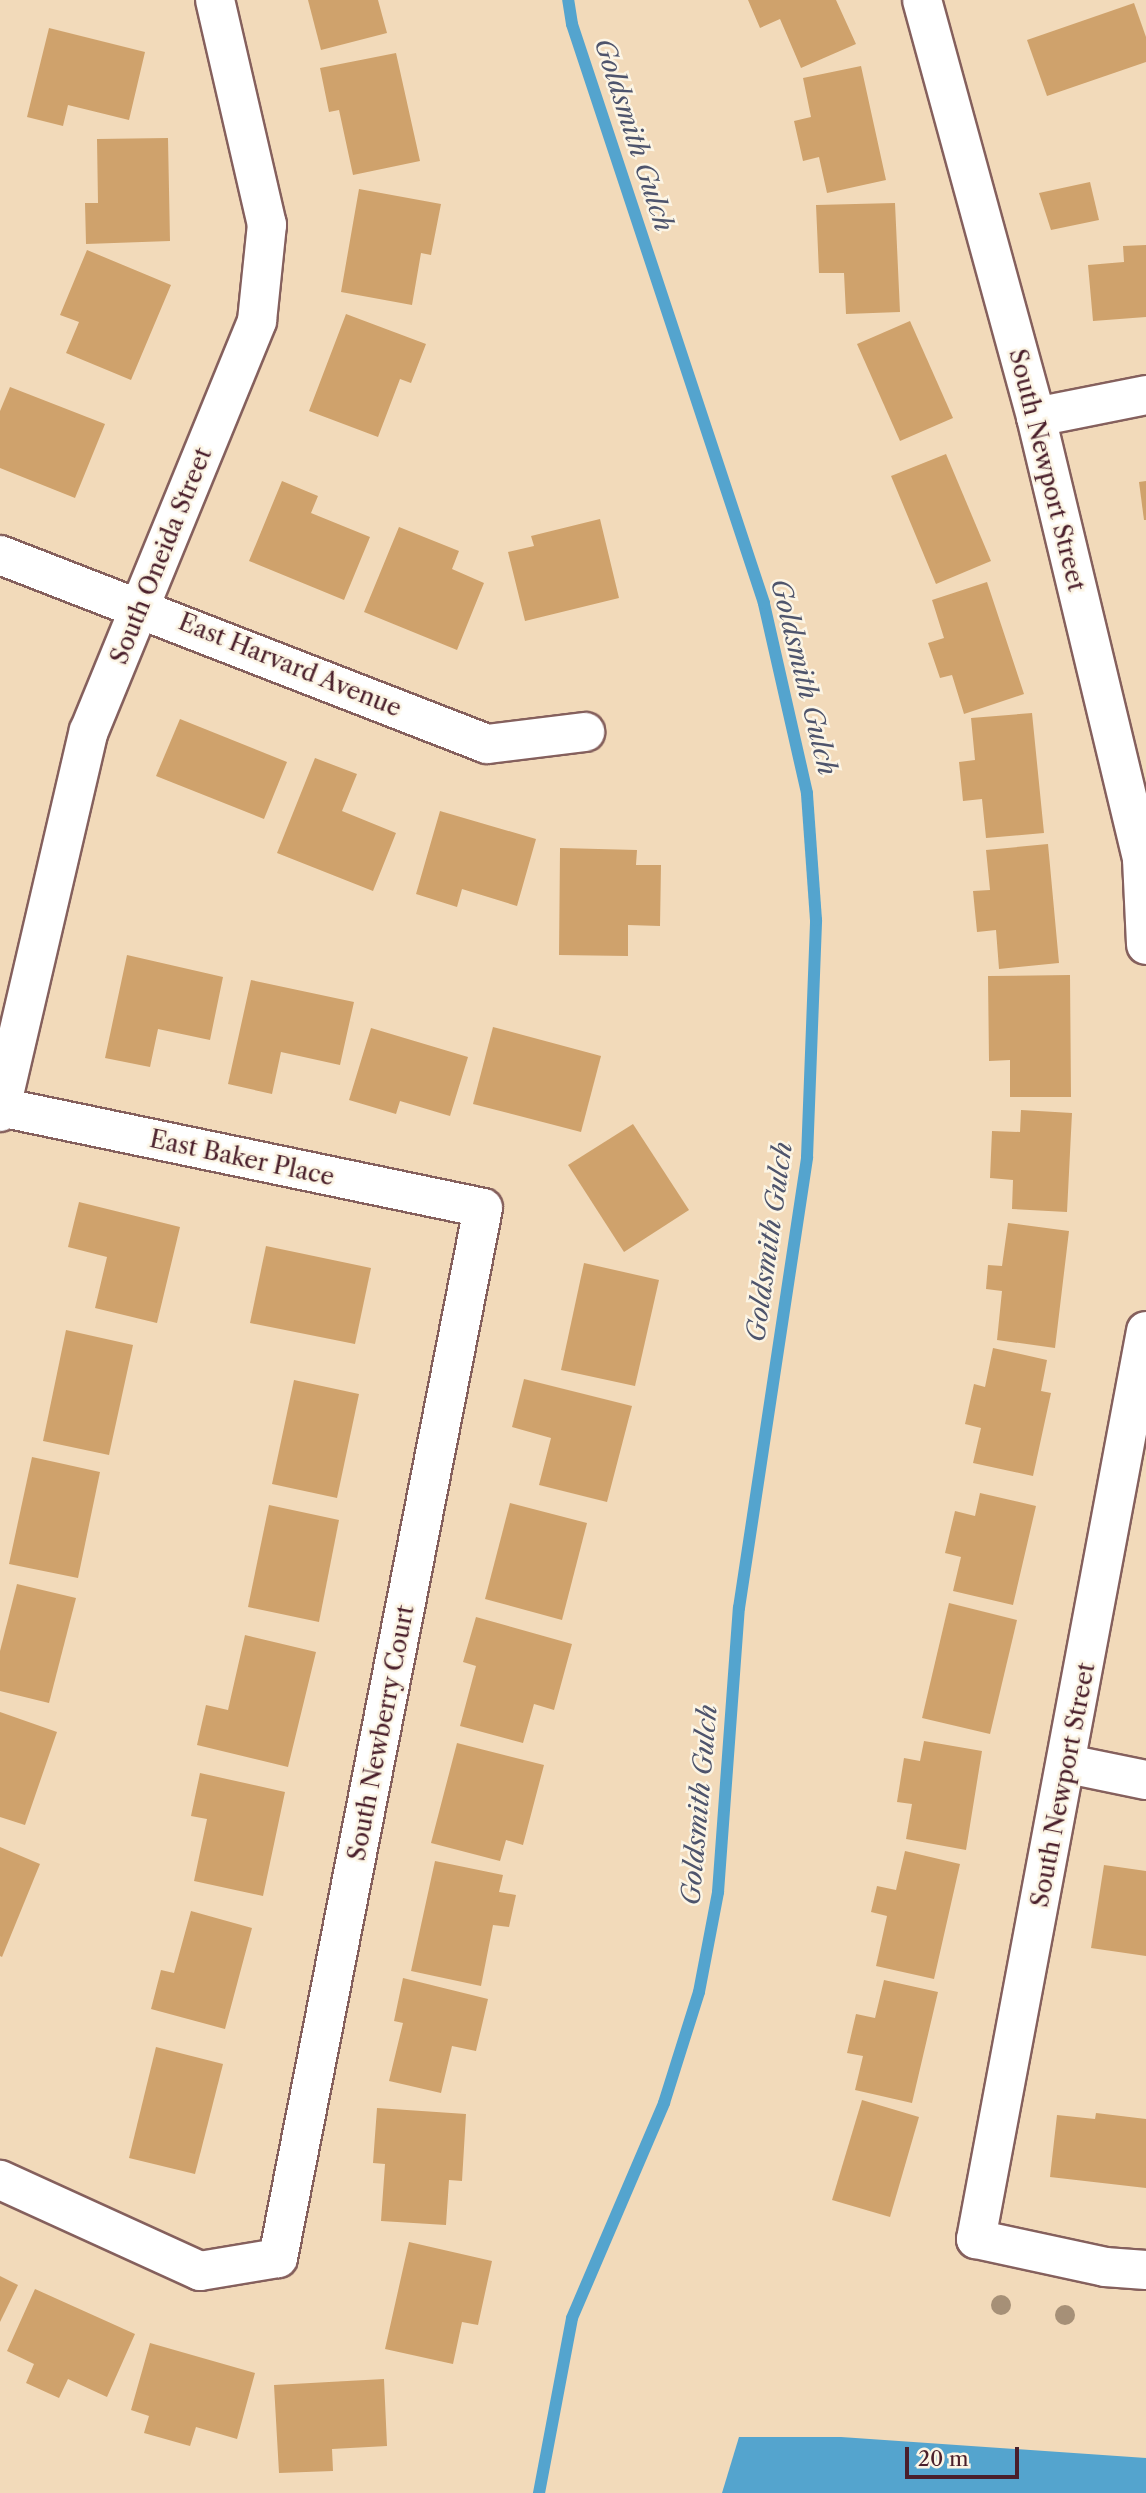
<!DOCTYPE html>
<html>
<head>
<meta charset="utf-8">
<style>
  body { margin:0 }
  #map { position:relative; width:1146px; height:2493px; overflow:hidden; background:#f2daba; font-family:"Libre Caslon Text",serif }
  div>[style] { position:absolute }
  .water>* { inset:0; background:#54a4ce }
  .stream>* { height:12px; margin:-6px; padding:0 6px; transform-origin:6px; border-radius:6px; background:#54a4ce }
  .building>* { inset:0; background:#cfa26c }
  .roads { filter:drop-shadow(2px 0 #85605d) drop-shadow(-2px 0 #85605d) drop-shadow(0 2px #85605d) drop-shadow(0 -2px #85605d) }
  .minor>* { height:38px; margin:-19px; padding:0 19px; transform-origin:19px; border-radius:19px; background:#fff }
  .trees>* { width:20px; height:20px; margin:-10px; border-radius:50%; background:#a69077 }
  span { translate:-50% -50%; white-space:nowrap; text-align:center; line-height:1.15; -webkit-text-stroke:5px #fcf5e5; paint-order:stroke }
  .street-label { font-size:24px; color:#4a1f2b }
  .water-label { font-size:26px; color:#4e546c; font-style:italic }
  .scale { position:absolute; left:905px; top:2447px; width:114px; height:32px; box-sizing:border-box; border:4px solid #4a1f2b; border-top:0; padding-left:9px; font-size:21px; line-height:24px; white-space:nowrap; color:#4a1f2b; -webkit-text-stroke:5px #fcf5e5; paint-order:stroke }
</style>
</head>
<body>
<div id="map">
  <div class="water">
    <div style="clip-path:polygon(739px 2437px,841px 2437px,1146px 2458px,1146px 2493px,722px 2493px)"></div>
  </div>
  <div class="stream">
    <div style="left:539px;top:2493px;width:178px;rotate:-79.3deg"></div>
    <div style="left:572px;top:2318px;width:234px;rotate:-66.8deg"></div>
    <div style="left:664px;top:2103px;width:116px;rotate:-72.5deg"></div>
    <div style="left:699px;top:1992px;width:102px;rotate:-79.2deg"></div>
    <div style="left:718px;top:1892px;width:285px;rotate:-85.8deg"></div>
    <div style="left:739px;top:1608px;width:456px;rotate:-81.4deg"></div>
    <div style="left:807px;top:1157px;width:237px;rotate:-87.8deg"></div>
    <div style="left:816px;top:920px;width:127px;rotate:-94.1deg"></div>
    <div style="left:807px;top:793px;width:195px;rotate:-102.8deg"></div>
    <div style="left:764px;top:603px;width:610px;rotate:-108.35deg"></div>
    <div style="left:572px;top:24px;width:24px;rotate:-99deg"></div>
  </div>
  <div class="building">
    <div style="clip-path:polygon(308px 0,378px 0,387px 33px,321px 50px)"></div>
    <div style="clip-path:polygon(748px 0,836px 0,856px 44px,801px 68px,780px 19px,760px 28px)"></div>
    <div style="clip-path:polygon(1134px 3px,1146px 37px,1146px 62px,1047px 96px,1027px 40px)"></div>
    <div style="clip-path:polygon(49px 28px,145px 52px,129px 120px,68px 105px,63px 126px,27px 117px)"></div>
    <div style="clip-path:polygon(396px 53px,420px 161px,353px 175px,339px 110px,329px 112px,320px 68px)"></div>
    <div style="clip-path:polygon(861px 66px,886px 180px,827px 193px,819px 157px,803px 161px,794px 121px,811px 117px,803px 78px)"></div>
    <div style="clip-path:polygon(168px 138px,170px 241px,86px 244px,85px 203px,98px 203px,97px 139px)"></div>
    <div style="clip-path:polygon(1090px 182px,1099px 220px,1051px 230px,1039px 193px)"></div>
    <div style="clip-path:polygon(359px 189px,441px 204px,431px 255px,421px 253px,412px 305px,341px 292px)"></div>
    <div style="clip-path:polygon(895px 203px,900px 312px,846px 314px,844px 273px,819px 273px,816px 205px)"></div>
    <div style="clip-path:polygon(1146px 245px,1146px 317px,1093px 321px,1088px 265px,1124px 262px,1123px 246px)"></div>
    <div style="clip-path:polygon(87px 250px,171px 285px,131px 380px,66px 353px,79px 322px,60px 315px)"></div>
    <div style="clip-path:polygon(346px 314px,426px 344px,411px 383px,400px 379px,378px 437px,309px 411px)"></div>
    <div style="clip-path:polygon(910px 321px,953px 418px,900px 441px,857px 344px)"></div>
    <div style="clip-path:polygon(10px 387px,105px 424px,75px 498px,0 468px,0 411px)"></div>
    <div style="clip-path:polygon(946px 454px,991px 561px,936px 584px,891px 476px)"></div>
    <div style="clip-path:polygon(282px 481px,318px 496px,311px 513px,370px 537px,344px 600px,249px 561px)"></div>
    <div style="clip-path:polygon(1146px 481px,1146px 520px,1144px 520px,1139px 482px)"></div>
    <div style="clip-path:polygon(600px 519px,619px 598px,525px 621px,508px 552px,534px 546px,531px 536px)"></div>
    <div style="clip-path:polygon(399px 527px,459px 551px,452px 569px,484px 583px,457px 650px,364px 612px)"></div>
    <div style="clip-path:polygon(987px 582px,1024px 694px,964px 714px,952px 675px,940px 678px,928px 643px,944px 638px,932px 600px)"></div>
    <div style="clip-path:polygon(1032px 713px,1044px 833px,986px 838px,982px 799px,963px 801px,959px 762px,975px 760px,971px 718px)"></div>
    <div style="clip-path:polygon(180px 719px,287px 762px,264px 819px,156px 776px)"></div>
    <div style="clip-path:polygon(315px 758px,357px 774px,342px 811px,396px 833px,373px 891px,277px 853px)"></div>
    <div style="clip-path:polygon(440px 811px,536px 839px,517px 906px,462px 889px,457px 907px,416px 894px)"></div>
    <div style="clip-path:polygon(1048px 844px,1059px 963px,999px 969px,996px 930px,977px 932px,973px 891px,990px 890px,986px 850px)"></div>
    <div style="clip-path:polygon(560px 848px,637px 850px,636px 865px,661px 865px,660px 926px,628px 925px,628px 956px,559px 955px)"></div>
    <div style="clip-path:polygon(127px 955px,223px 977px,210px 1040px,158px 1029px,150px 1067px,105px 1058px)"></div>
    <div style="clip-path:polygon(1070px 975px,1071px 1097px,1010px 1097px,1010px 1060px,989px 1061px,988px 976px)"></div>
    <div style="clip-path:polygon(251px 980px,354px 1002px,340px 1065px,281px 1052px,272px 1094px,228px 1084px)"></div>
    <div style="clip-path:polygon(493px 1027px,601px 1056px,581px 1132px,473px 1104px)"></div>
    <div style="clip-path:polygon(371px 1028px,468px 1057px,450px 1116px,400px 1101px,396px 1114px,349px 1100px)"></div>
    <div style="clip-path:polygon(1021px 1110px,1072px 1113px,1067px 1212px,1012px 1209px,1013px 1180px,990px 1178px,992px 1131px,1020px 1132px)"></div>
    <div style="clip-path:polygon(633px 1124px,689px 1210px,624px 1252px,568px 1165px)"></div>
    <div style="clip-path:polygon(79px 1202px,180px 1227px,157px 1323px,95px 1308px,107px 1257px,68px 1247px)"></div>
    <div style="clip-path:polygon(1008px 1223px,1069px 1231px,1055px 1348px,997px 1340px,1002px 1291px,986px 1289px,988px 1265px,1002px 1266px)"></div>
    <div style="clip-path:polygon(266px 1246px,371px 1268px,355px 1344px,250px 1323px)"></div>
    <div style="clip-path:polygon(584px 1263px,659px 1280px,635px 1386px,561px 1370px)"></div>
    <div style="clip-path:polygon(66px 1330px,133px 1345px,109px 1455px,43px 1441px)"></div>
    <div style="clip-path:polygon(993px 1348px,1047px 1360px,1041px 1391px,1051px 1393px,1033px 1476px,973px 1463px,981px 1428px,965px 1424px,974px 1384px,985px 1387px)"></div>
    <div style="clip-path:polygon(524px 1379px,632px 1406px,607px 1502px,539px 1485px,551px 1438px,512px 1427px)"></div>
    <div style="clip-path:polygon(294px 1380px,359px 1394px,337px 1498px,272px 1484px)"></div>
    <div style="clip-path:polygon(32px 1457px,100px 1472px,78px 1578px,9px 1564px)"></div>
    <div style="clip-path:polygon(980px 1493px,1036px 1506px,1013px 1605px,953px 1591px,961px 1557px,945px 1553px,955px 1511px,975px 1516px)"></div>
    <div style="clip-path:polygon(510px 1503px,587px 1523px,562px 1620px,485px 1599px)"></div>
    <div style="clip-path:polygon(269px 1505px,339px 1520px,319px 1622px,248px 1607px)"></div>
    <div style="clip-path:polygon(17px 1584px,76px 1598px,49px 1703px,0 1691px,0 1651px)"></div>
    <div style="clip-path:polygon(949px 1603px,1017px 1620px,990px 1734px,922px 1718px)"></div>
    <div style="clip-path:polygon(476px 1617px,572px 1644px,554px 1710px,534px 1704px,523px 1743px,460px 1726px,476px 1666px,463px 1662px)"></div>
    <div style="clip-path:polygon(245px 1635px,316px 1652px,288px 1767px,197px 1745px,206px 1705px,228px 1710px)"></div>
    <div style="clip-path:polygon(0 1712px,57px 1732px,25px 1825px,0 1817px)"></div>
    <div style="clip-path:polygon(924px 1741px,982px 1751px,966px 1850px,906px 1839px,912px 1804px,897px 1802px,904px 1758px,920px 1761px)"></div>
    <div style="clip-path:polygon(457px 1743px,544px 1765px,523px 1845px,506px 1840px,500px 1861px,431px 1843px)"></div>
    <div style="clip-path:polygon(200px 1773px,285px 1792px,263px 1896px,194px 1881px,207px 1819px,191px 1816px)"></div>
    <div style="clip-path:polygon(0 1847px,40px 1864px,2px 1957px,0 1956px)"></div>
    <div style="clip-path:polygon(905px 1851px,960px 1864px,934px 1979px,876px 1966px,887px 1916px,871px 1912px,877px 1886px,896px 1890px)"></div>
    <div style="clip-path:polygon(435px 1861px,503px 1875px,499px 1892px,516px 1895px,509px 1927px,493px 1925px,481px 1986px,411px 1971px)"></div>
    <div style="clip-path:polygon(1104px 1865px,1146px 1871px,1146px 1956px,1091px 1948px)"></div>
    <div style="clip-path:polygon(191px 1911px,252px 1928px,225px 2029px,151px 2009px,161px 1970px,174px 1973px)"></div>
    <div style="clip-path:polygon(403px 1978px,488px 1999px,476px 2051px,452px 2046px,441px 2093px,389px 2081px,403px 2023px,394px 2021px)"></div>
    <div style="clip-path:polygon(884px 1980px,938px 1992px,912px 2103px,855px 2090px,863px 2056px,847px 2053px,856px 2014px,875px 2018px)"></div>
    <div style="clip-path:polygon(156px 2047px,223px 2064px,195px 2174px,129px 2158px)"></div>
    <div style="clip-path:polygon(862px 2100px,919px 2117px,890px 2217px,832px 2200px)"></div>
    <div style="clip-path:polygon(377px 2108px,466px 2114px,462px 2181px,449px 2180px,446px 2225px,381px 2221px,385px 2164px,373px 2163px)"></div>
    <div style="clip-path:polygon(1096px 2113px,1146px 2119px,1146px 2188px,1050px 2177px,1057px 2115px,1095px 2119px)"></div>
    <div style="clip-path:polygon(409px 2242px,492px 2261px,478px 2325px,462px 2322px,453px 2364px,385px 2349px)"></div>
    <div style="clip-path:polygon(0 2276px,18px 2285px,0 2322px)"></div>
    <div style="clip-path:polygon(35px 2289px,135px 2334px,107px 2397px,68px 2379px,59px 2398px,26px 2383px,34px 2364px,7px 2351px)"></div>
    <div style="clip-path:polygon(150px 2343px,255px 2373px,237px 2439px,196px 2427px,190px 2446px,144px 2433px,149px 2416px,131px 2410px)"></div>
    <div style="clip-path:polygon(384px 2379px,387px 2446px,332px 2449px,333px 2471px,279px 2473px,274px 2385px)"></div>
  </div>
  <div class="roads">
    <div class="minor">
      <div style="left:922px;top:0;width:432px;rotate:74.7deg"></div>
      <div style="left:1036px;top:417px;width:455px;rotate:76.5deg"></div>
      <div style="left:1142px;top:859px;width:86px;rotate:87.3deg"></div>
      <div style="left:1036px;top:417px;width:112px;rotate:-11.3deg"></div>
      <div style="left:0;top:555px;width:522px;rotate:21.21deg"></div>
      <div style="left:487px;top:744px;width:99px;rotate:-7deg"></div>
      <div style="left:0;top:1107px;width:493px;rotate:11.8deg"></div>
      <div style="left:483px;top:1208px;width:1070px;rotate:101.05deg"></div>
      <div style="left:278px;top:2258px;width:79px;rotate:170.5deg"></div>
      <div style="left:200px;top:2271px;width:220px;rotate:-155.5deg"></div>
      <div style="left:0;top:1112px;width:391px;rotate:-76.9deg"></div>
      <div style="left:89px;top:731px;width:443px;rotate:-67.7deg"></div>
      <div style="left:257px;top:321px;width:97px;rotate:-84.1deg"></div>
      <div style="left:267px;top:225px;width:231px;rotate:-103deg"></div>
      <div style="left:1146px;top:1331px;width:924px;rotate:100.6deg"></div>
      <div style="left:976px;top:2239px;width:132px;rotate:12.2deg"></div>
      <div style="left:1105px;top:2267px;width:41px;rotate:4.2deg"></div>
      <div style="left:1068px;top:1764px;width:80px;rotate:11.6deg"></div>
    </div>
  </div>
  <div class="trees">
    <div style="left:1001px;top:2305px"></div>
    <div style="left:1065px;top:2315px"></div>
  </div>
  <div class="street-label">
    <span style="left:1047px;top:470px;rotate:76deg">South Newport Street</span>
    <span style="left:161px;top:556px;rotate:-68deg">South Oneida Street</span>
    <span style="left:290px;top:665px;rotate:22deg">East Harvard Avenue</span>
    <span style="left:242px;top:1158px;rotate:12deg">East Baker Place</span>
    <span style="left:381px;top:1733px;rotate:-79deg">South Newberry Court</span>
    <span style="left:1063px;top:1785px;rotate:-79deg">South Newport Street</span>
  </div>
  <div class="water-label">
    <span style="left:633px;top:135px;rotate:72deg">Goldsmith Gulch</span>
    <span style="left:803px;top:677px;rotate:76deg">Goldsmith Gulch</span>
    <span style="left:770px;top:1242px;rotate:-82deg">Goldsmith Gulch</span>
    <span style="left:700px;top:1805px;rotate:-85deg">Goldsmith Gulch</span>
  </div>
  <div class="scale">20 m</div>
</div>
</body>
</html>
